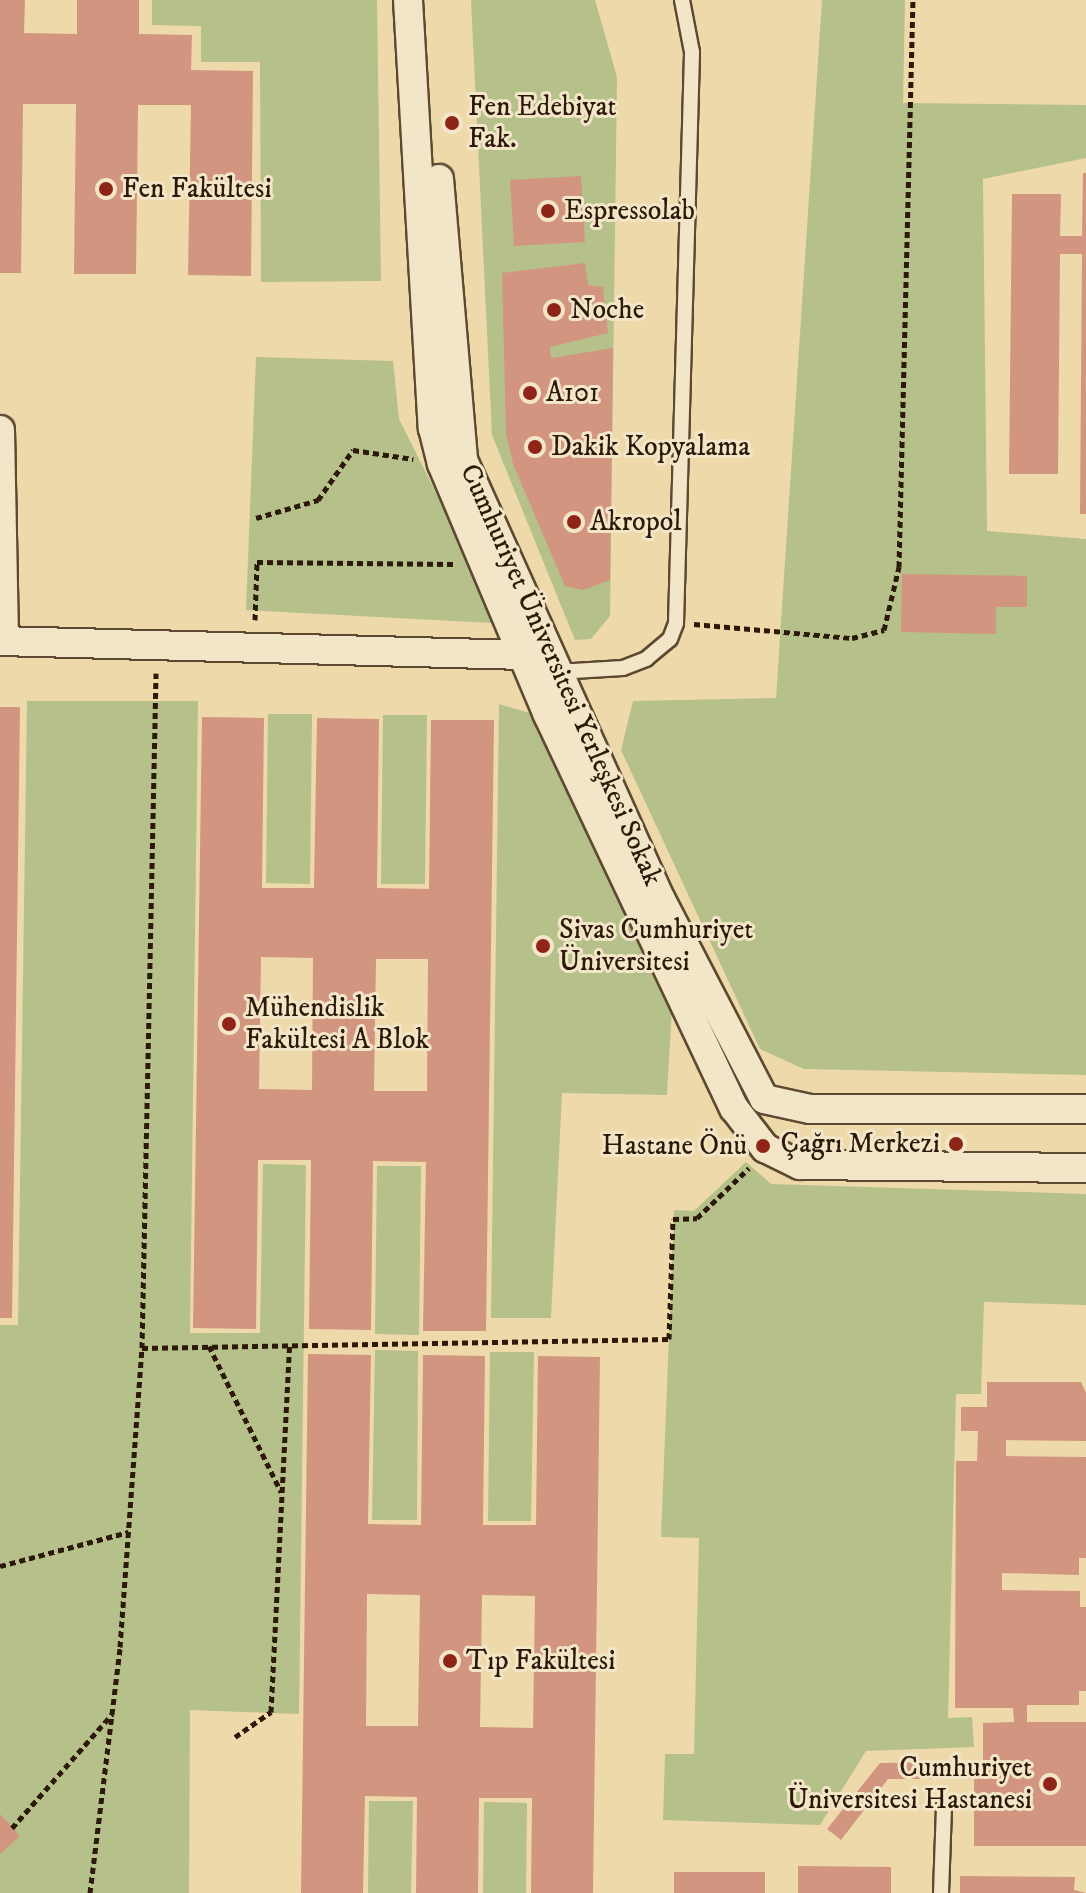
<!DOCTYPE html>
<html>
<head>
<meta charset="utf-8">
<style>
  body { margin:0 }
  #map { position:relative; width:1086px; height:1893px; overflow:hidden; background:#edd9aa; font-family:"IM FELL DW Pica",serif }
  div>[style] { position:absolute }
  .green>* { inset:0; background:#b6c08a }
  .building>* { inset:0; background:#d29580 }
  .path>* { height:5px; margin-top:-2.5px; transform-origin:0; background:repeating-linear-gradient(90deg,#2d1909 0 6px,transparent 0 10px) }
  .roads { filter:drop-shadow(2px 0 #5d4931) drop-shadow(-2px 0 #5d4931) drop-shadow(0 2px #5d4931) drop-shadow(0 -2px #5d4931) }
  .service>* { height:14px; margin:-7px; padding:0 7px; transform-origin:7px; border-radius:7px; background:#f3e6c8 }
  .minor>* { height:28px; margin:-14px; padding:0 14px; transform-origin:14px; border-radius:14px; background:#f3e6c8 }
  .dots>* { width:22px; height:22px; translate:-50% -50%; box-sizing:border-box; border:4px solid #f3e6c8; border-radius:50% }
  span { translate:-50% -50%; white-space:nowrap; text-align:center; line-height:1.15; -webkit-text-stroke:6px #f3e6c8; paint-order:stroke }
  .poi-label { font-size:28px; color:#2d1909 }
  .left { translate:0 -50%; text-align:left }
  .right { translate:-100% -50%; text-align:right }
  .street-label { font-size:28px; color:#2d1909 }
</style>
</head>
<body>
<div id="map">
  <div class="green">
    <div style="clip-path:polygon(152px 0,377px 0,381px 281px,261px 282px,260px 62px,201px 62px,201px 26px,152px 25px)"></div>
    <div style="clip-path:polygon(471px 0,595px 0,617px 77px,610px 616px,591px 639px,575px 640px,492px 435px)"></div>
    <div style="clip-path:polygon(822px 0,905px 0,903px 103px,1086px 105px,1086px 158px,983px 179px,987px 531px,1086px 539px,1086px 1075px,804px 1069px,760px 1049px,621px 750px,633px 701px,776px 698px)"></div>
    <div style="clip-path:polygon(256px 357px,393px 361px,399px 419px,484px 589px,492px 623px,246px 610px)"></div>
    <div style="clip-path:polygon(27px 701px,198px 701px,190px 1333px,260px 1333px,263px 1164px,306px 1165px,299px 1714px,190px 1710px,189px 1893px,0 1893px,0 1325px,18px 1325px)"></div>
    <div style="clip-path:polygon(499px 704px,533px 714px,672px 1008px,667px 1095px,562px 1093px,551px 1318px,491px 1318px)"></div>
    <div style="clip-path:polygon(268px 714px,312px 714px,310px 884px,266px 883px)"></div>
    <div style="clip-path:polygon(383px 715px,427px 715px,425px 884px,381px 884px)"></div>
    <div style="clip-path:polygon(746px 1162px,771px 1184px,1086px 1194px,1086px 1305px,984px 1302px,981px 1394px,956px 1394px,948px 1718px,972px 1717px,974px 1747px,866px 1751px,820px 1825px,663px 1820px,665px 1754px,694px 1754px,699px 1538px,661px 1537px,674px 1210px,694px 1211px)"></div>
    <div style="clip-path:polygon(377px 1166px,421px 1166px,419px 1335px,375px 1334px)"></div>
    <div style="clip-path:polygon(375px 1350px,418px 1351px,417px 1520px,372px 1520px)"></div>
    <div style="clip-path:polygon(490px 1352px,534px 1352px,531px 1521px,488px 1521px)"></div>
    <div style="clip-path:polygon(369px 1801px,413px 1801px,411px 1893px,368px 1893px)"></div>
    <div style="clip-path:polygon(484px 1802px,527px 1803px,526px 1893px,483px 1893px)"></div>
  </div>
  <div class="building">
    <div style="clip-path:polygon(0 0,25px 0,24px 33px,77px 34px,77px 0,139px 0,139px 34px,192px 35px,191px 70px,253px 71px,251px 276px,188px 275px,191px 105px,138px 105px,136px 274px,74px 274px,76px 104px,23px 104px,21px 273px,0 273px)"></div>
    <div style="clip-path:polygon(1083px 173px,1086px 173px,1086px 514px,1080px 514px,1082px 254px,1060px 254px,1058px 474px,1009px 474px,1012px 194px,1061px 194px,1060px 236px,1082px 236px)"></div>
    <div style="clip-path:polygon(581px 176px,585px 242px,514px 246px,510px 180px)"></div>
    <div style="clip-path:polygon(585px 263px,588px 285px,603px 287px,608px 333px,550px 347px,551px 358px,613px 348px,610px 580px,584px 590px,565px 586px,513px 464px,506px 434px,502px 273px)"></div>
    <div style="clip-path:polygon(902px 574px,1027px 576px,1027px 607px,996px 607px,996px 634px,901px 632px)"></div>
    <div style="clip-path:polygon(0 707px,20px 707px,12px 1318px,0 1318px)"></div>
    <div style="clip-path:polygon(evenodd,202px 717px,264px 718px,262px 888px,314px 888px,317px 718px,379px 719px,377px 888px,429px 889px,431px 720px,494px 720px,486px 1331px,423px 1331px,426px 1162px,373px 1161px,371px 1330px,309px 1329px,311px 1160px,258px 1160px,256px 1329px,193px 1328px,202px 717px,261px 957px,313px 958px,312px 1090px,259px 1089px,261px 957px,202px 717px,376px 959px,428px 959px,427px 1091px,374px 1091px,376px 959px)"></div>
    <div style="clip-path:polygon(evenodd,308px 1354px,371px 1355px,368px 1524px,421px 1525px,423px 1355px,485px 1356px,483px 1525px,536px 1525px,538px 1356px,600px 1357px,593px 1893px,531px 1893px,532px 1798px,479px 1798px,478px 1893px,416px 1893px,417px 1797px,365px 1796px,363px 1893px,301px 1893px,308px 1354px,367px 1594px,420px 1595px,418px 1726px,366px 1726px,367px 1594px,308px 1354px,482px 1595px,535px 1596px,533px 1728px,480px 1727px,482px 1595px)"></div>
    <div style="clip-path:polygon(987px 1382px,1081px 1382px,1086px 1393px,1086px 1441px,1006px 1440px,1006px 1456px,1086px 1457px,1086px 1558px,1079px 1558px,1079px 1575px,1002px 1573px,1002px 1590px,1080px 1591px,1080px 1607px,1086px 1607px,1086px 1691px,1079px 1691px,1079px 1705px,1027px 1705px,1027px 1722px,1086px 1722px,1086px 1846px,974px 1846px,974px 1779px,888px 1779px,841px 1840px,827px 1829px,880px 1763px,983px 1762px,983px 1723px,1014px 1722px,1013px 1708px,955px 1708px,956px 1461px,977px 1461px,978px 1431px,961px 1431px,961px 1407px,987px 1407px)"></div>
    <div style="clip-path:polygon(0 1814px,20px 1836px,0 1854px)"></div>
    <div style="clip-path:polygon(798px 1866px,891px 1867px,891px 1893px,798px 1893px)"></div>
    <div style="clip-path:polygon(674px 1872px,765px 1872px,765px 1893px,674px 1893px)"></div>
    <div style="clip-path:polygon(960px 1876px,1075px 1877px,1074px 1890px,1086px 1893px,960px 1893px)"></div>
  </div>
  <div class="path">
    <div style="left:256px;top:518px;width:65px;rotate:-16.2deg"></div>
    <div style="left:318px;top:500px;width:61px;rotate:-55deg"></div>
    <div style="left:353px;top:450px;width:61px;rotate:8.5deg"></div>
    <div style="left:255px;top:620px;width:58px;rotate:-88deg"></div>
    <div style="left:257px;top:562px;width:196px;rotate:0.6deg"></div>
    <div style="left:694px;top:624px;width:159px;rotate:5.1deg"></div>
    <div style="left:852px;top:638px;width:33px;rotate:-14deg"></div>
    <div style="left:884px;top:630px;width:65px;rotate:-76.6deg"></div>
    <div style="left:899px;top:567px;width:567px;rotate:-88.59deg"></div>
    <div style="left:209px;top:1346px;width:163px;rotate:63.7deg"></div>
    <div style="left:142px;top:1348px;width:527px;rotate:-0.98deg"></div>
    <div style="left:669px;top:1339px;width:120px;rotate:-88.1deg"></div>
    <div style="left:673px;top:1219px;width:24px;rotate:-2deg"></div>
    <div style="left:697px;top:1218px;width:72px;rotate:-43.9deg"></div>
    <div style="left:0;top:1566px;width:133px;rotate:-14.8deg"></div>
    <div style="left:235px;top:1737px;width:44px;rotate:-34.8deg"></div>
    <div style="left:271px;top:1712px;width:369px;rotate:-87.1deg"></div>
    <div style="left:12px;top:1828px;width:152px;rotate:-48.7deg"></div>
    <div style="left:90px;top:1893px;width:248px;rotate:-83deg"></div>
    <div style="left:120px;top:1647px;width:300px;rotate:-85.8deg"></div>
    <div style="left:142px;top:1348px;width:675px;rotate:-88.81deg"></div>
  </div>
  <div class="roads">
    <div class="service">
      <div style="left:557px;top:672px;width:66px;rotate:-3.5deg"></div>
      <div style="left:623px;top:668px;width:25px;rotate:-21deg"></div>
      <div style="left:646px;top:659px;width:31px;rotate:-40deg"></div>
      <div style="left:670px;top:639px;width:17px;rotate:-69deg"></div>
      <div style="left:676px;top:623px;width:571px;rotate:-88.39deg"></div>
      <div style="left:692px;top:52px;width:53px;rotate:-100.9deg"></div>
      <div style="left:941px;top:1893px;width:88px;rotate:-88deg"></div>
    </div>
    <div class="minor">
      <div style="left:408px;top:0;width:429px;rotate:86.7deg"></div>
      <div style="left:433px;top:428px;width:37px;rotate:76deg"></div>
      <div style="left:442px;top:464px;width:272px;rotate:67.1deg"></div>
      <div style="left:548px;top:715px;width:435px;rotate:64.7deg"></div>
      <div style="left:734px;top:1108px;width:51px;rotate:52.2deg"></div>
      <div style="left:765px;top:1148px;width:39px;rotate:26deg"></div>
      <div style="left:800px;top:1165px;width:286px;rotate:0.6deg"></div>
      <div style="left:439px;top:179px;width:282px;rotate:85.1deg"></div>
      <div style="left:463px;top:460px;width:480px;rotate:65.8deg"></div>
      <div style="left:660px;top:898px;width:226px;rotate:62.6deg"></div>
      <div style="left:764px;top:1099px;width:47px;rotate:12.3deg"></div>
      <div style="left:810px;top:1109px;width:276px"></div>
      <div style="left:0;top:430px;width:211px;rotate:88.9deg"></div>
      <div style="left:0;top:641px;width:525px;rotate:1.53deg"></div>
    </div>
  </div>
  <div class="dots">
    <div style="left:452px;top:123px;background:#8f2418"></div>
    <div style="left:106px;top:189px;background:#8f2418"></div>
    <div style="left:548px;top:211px;background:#8f2418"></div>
    <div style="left:554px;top:310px;background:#8f2418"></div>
    <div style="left:530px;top:393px;background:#8f2418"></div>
    <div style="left:535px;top:447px;background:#8f2418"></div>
    <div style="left:574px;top:522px;background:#8f2418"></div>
    <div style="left:543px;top:946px;background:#8f2418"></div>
    <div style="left:229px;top:1024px;background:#8f2418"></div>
    <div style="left:956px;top:1144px;background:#8f2418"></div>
    <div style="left:763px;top:1146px;background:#8f2418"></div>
    <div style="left:450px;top:1661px;background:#8f2418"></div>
    <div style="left:1050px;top:1784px;background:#8f2418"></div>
  </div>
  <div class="poi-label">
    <span class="left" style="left:468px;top:123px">Fen Edebiyat<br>Fak.</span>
    <span class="left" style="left:122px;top:189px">Fen Fakültesi</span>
    <span class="left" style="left:564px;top:211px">Espressolab</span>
    <span class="left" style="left:570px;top:310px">Noche</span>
    <span class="left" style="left:546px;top:393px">A101</span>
    <span class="left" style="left:551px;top:447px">Dakik Kopyalama</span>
    <span class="left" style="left:590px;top:522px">Akropol</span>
    <span class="left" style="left:559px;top:946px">Sivas Cumhuriyet<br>Üniversitesi</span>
    <span class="left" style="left:245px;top:1024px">Mühendislik<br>Fakültesi A Blok</span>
    <span class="right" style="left:940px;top:1144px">Çağrı Merkezi</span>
    <span class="right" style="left:747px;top:1146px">Hastane Önü</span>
    <span class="left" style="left:466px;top:1661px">Tıp Fakültesi</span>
    <span class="right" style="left:1032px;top:1784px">Cumhuriyet<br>Üniversitesi Hastanesi</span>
  </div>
  <div class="street-label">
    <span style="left:561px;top:675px;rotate:66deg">Cumhuriyet Üniversitesi Yerleşkesi Sokak</span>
  </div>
</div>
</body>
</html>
